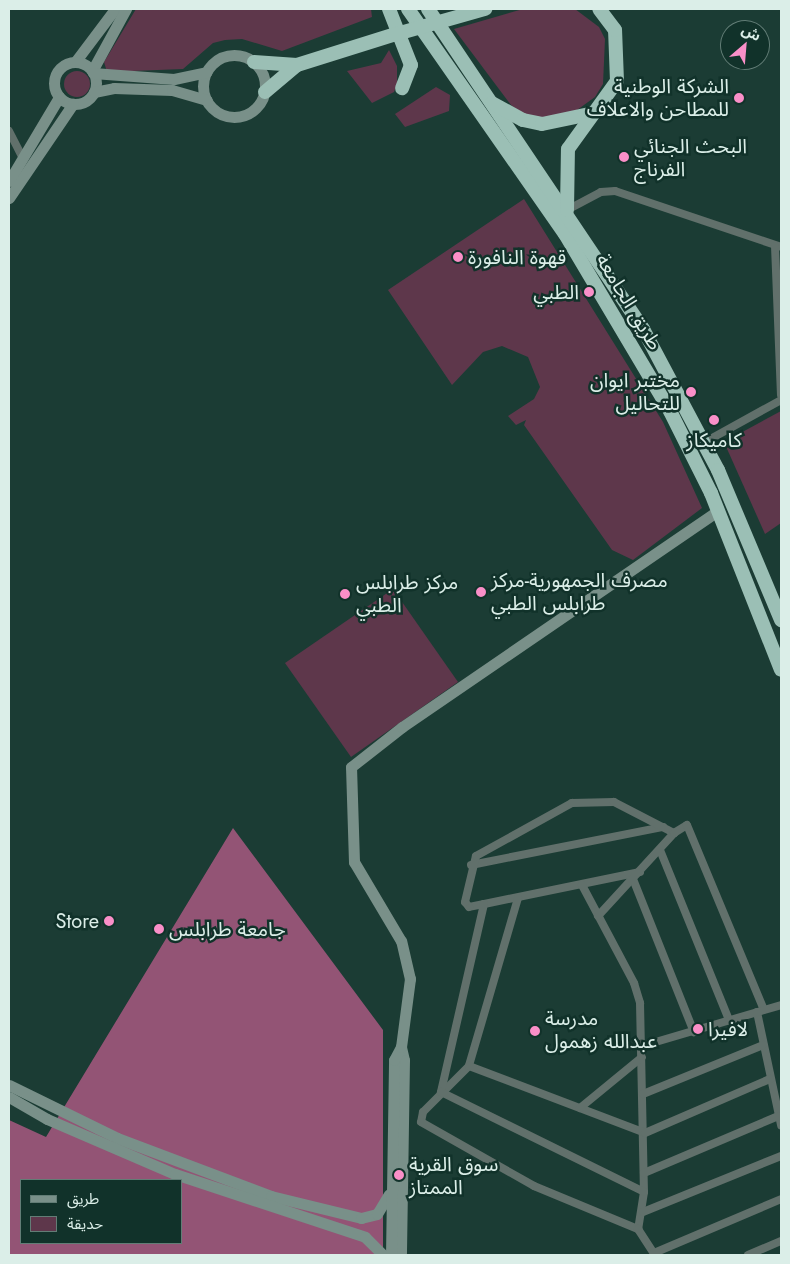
<!DOCTYPE html>
<html>
<head>
<meta charset="utf-8">
<style>
  body { margin:0 }
  #map { position:relative; width:790px; height:1264px; overflow:hidden; background:#1b3c34; font-family:Jost,"Noto Sans Arabic",sans-serif }
  div>[style] { position:absolute }
  .green>* { inset:0; background:#5e374b }
  .round { border-radius:50% }
  .forest>* { inset:0; background:#935475 }
  .street>* { height:8px; margin:-4px; padding:0 4px; transform-origin:4px; border-radius:4px; background:#61706b }
  .secondary>* { height:11px; margin:-5.5px; padding:0 5.5px; transform-origin:5.5px; border-radius:5.5px; background:#799089 }
  .secondary>.ring { margin:-5.5px; padding:0; box-sizing:content-box; background:none; border:11px solid #799089; border-radius:50% }
  .highway>* { height:14px; margin:-7px; padding:0 7px; transform-origin:7px; border-radius:7px; background:#9bbfb5 }
  .highway-bridge>* { height:14px; margin:-7px; padding:0 7px; transform-origin:7px; border-radius:7px; background:#9bbfb5 }
  .dots>* { width:14px; height:14px; translate:-50% -50%; box-sizing:border-box; border:2px solid #11322a; border-radius:50% }
  span { translate:-50% -50%; white-space:nowrap; text-align:center; line-height:1.15; -webkit-text-stroke:5px #11322a; paint-order:stroke }
  .poi-label { font-size:20px; color:#dbeee8 }
  .right { translate:-100% -50%; text-align:right }
  .left { translate:0 -50%; text-align:left }
  .street-label { font-size:20px; color:#dbeee8 }
  .frame { position:absolute; inset:0; border:10px solid #dbeee8; pointer-events:none }
  .legend { position:absolute; left:20px; top:1179px; width:162px; height:65px; box-sizing:border-box; background:#11322a; border:1px solid #627d76; margin:0; padding:6px 9px; list-style:none; font-size:15px; color:#dbeee8 }
  .legend li { display:flex; align-items:center; gap:10px; height:25px }
  .legend b { width:25px; border:1px solid #627d76 }
  .north { position:absolute; left:720px; top:20px; width:50px; height:50px; box-sizing:border-box; background:#11322a; border:1px solid #627d76; border-radius:50%; rotate:27deg; font-size:14px; font-weight:700; line-height:20px; text-align:center; color:#dbeee8 }
  .north::after { content:''; display:block; margin:auto; width:18px; height:22px; background:#fa8fc8; clip-path:polygon(50% 0,100% 100%,50% 72%,0 100%) }
</style>
</head>
<body>
<div id="map">
  <div class="green">
    <div style="clip-path:polygon(136px 9px,371px 9px,372px 17px,282px 51px,242px 39px,225px 40px,213px 43px,183px 69px,107px 72px,104px 62px)"></div>
    <div style="clip-path:polygon(523px 9px,575px 9px,599px 27px,605px 39px,603px 84px,595px 97px,566px 118px,526px 117px,511px 105px,454px 29px)"></div>
    <div style="clip-path:polygon(389px 50px,397px 66px,397px 84px,394px 92px,372px 103px,347px 71px,381px 63px)"></div>
    <div class="round" style="left:64px;top:71px;width:26px;height:26px"></div>
    <div style="clip-path:polygon(436px 87px,450px 95px,449px 111px,405px 127px,395px 114px)"></div>
    <div style="clip-path:polygon(524px 199px,663px 422px,702px 508px,633px 560px,612px 550px,524px 425px,526px 420px,516px 425px,508px 416px,534px 399px,540px 387px,528px 357px,502px 346px,483px 352px,452px 385px,388px 290px)"></div>
    <div style="clip-path:polygon(781px 411px,781px 523px,765px 534px,724px 442px)"></div>
    <div style="clip-path:polygon(393px 589px,458px 682px,351px 757px,285px 663px)"></div>
  </div>
  <div class="forest">
    <div style="clip-path:polygon(evenodd,233px 828px,383px 1030px,383px 1255px,9px 1255px,9px 1120px,46px 1137px,233px 828px,21px 1180px,181px 1180px,181px 1243px,21px 1243px,21px 1180px)"></div>
  </div>
  <div class="street">
    <div style="left:9px;top:131px;width:31px;rotate:63deg"></div>
    <div style="left:567px;top:210px;width:38px;rotate:-28deg"></div>
    <div style="left:601px;top:192px;width:14px;rotate:-4deg"></div>
    <div style="left:615px;top:191px;width:175px;rotate:18.6deg"></div>
    <div style="left:775px;top:246px;width:149px;rotate:87.7deg"></div>
    <div style="left:705px;top:442px;width:87px;rotate:-28.9deg"></div>
    <div style="left:660px;top:850px;width:183px;rotate:67.9deg"></div>
    <div style="left:471px;top:865px;width:196px;rotate:-11.2deg"></div>
    <div style="left:640px;top:872px;width:159px;rotate:168.4deg"></div>
    <div style="left:484px;top:904px;width:15px;rotate:169deg"></div>
    <div style="left:469px;top:907px;width:6px;rotate:-129deg"></div>
    <div style="left:465px;top:902px;width:47px;rotate:-76.6deg"></div>
    <div style="left:476px;top:856px;width:110px;rotate:-28.9deg"></div>
    <div style="left:572px;top:803px;width:42px;rotate:-1.4deg"></div>
    <div style="left:614px;top:802px;width:68px;rotate:27.3deg"></div>
    <div style="left:633px;top:879px;width:165px;rotate:68.3deg"></div>
    <div style="left:582px;top:885px;width:111px;rotate:62deg"></div>
    <div style="left:634px;top:983px;width:21px;rotate:73deg"></div>
    <div style="left:640px;top:1003px;width:189px;rotate:88.8deg"></div>
    <div style="left:644px;top:1192px;width:37px;rotate:99deg"></div>
    <div style="left:518px;top:898px;width:175px;rotate:106.3deg"></div>
    <div style="left:469px;top:1066px;width:65px;rotate:135deg"></div>
    <div style="left:423px;top:1112px;width:10px;rotate:101deg"></div>
    <div style="left:421px;top:1122px;width:130px;rotate:29.5deg"></div>
    <div style="left:534px;top:1186px;width:113px;rotate:22.5deg"></div>
    <div style="left:638px;top:1229px;width:31px;rotate:57deg"></div>
    <div style="left:484px;top:904px;width:193px;rotate:102.9deg"></div>
    <div style="left:441px;top:1092px;width:226px;rotate:26.2deg"></div>
    <div style="left:598px;top:916px;width:113px;rotate:-47.5deg"></div>
    <div style="left:674px;top:833px;width:15px;rotate:-32deg"></div>
    <div style="left:687px;top:825px;width:200px;rotate:67.4deg"></div>
    <div style="left:757px;top:1012px;width:116px;rotate:78deg"></div>
    <div style="left:642px;top:1046px;width:145px;rotate:-16.4deg"></div>
    <div style="left:469px;top:1066px;width:188px;rotate:20.8deg"></div>
    <div style="left:645px;top:1133px;width:136px;rotate:-23.4deg"></div>
    <div style="left:643px;top:1094px;width:130px;rotate:-22.2deg"></div>
    <div style="left:580px;top:1108px;width:80px;rotate:-39.4deg"></div>
    <div style="left:644px;top:1173px;width:146px;rotate:-23deg"></div>
    <div style="left:643px;top:1212px;width:149px;rotate:-22.1deg"></div>
    <div style="left:654px;top:1253px;width:138px;rotate:-23deg"></div>
    <div style="left:748px;top:1255px;width:36px;rotate:-23deg"></div>
  </div>
  <div class="secondary">
    <div class="ring" style="left:203px;top:55px;width:51px;height:51px"></div>
    <div style="left:75px;top:62px;width:66px;rotate:-53deg"></div>
    <div class="ring" style="left:54px;top:62px;width:31px;height:31px"></div>
    <div style="left:92px;top:71px;width:71px;rotate:-61.3deg"></div>
    <div style="left:93px;top:73px;width:81px;rotate:4.2deg"></div>
    <div style="left:174px;top:79px;width:33px;rotate:-12deg"></div>
    <div style="left:94px;top:92px;width:20px;rotate:-11deg"></div>
    <div style="left:114px;top:88px;width:58px;rotate:2deg"></div>
    <div style="left:172px;top:90px;width:36px;rotate:16deg"></div>
    <div style="left:9px;top:181px;width:98px;rotate:-59.2deg"></div>
    <div style="left:9px;top:198px;width:114px;rotate:-55.8deg"></div>
    <div style="left:401px;top:1047px;width:13px;rotate:77deg"></div>
    <div style="left:404px;top:1060px;width:195px;rotate:90.9deg"></div>
    <div style="left:9px;top:1085px;width:120px;rotate:26.1deg"></div>
    <div style="left:117px;top:1138px;width:165px;rotate:20.6deg"></div>
    <div style="left:271px;top:1196px;width:93px;rotate:13.7deg"></div>
    <div style="left:361px;top:1218px;width:16px;rotate:-14deg"></div>
    <div style="left:377px;top:1214px;width:23px;rotate:-59deg"></div>
    <div style="left:9px;top:1097px;width:44px;rotate:30.1deg"></div>
    <div style="left:47px;top:1119px;width:139px;rotate:23.3deg"></div>
    <div style="left:175px;top:1174px;width:200px;rotate:18.3deg"></div>
    <div style="left:365px;top:1237px;width:25px;rotate:45deg"></div>
    <div style="left:391px;top:1255px;width:195px;rotate:-89.1deg"></div>
    <div style="left:394px;top:1060px;width:15px;rotate:-62deg"></div>
    <div style="left:401px;top:1047px;width:69px;rotate:-82.5deg"></div>
    <div style="left:410px;top:979px;width:39px;rotate:-103deg"></div>
    <div style="left:401px;top:941px;width:92px;rotate:-120.7deg"></div>
    <div style="left:354px;top:862px;width:95px;rotate:-91.8deg"></div>
    <div style="left:351px;top:767px;width:65px;rotate:-38.1deg"></div>
    <div style="left:402px;top:727px;width:383px;rotate:-34.4deg"></div>
  </div>
  <div class="highway">
    <div style="left:389px;top:9px;width:60px;rotate:68.6deg"></div>
    <div style="left:411px;top:65px;width:25px;rotate:111deg"></div>
    <div style="left:408px;top:9px;width:274px;rotate:55.1deg"></div>
    <div style="left:565px;top:234px;width:206px;rotate:59.3deg"></div>
    <div style="left:670px;top:411px;width:92px;rotate:63.4deg"></div>
    <div style="left:711px;top:493px;width:190px;rotate:68.4deg"></div>
    <div style="left:428px;top:9px;width:386px;rotate:56.1deg"></div>
    <div style="left:643px;top:329px;width:160px;rotate:62deg"></div>
    <div style="left:718px;top:470px;width:163px;rotate:67.2deg"></div>
    <div style="left:254px;top:62px;width:43px;rotate:4deg"></div>
    <div style="left:297px;top:65px;width:101px;rotate:-17.4deg"></div>
    <div style="left:265px;top:92px;width:42px;rotate:-40.2deg"></div>
    <div style="left:492px;top:103px;width:35px;rotate:29deg"></div>
    <div style="left:523px;top:120px;width:19px;rotate:12deg"></div>
    <div style="left:542px;top:124px;width:53px;rotate:-11.9deg"></div>
    <div style="left:567px;top:210px;width:61px;rotate:-89.1deg"></div>
    <div style="left:568px;top:149px;width:84px;rotate:-54.2deg"></div>
    <div style="left:617px;top:81px;width:51px;rotate:-92.2deg"></div>
    <div style="left:615px;top:30px;width:26px;rotate:-127deg"></div>
  </div>
  <div class="highway-bridge">
    <div style="left:393px;top:35px;width:96px;rotate:-15.8deg"></div>
  </div>
  <div class="dots">
    <div style="left:739px;top:98px;background:#fa8fc8"></div>
    <div style="left:624px;top:157px;background:#fa8fc8"></div>
    <div style="left:458px;top:257px;background:#fa8fc8"></div>
    <div style="left:589px;top:292px;background:#fa8fc8"></div>
    <div style="left:691px;top:392px;background:#fa8fc8"></div>
    <div style="left:714px;top:420px;background:#fa8fc8"></div>
    <div style="left:481px;top:592px;background:#fa8fc8"></div>
    <div style="left:345px;top:594px;background:#fa8fc8"></div>
    <div style="left:109px;top:921px;background:#fa8fc8"></div>
    <div style="left:159px;top:929px;background:#fa8fc8"></div>
    <div style="left:698px;top:1029px;background:#fa8fc8"></div>
    <div style="left:535px;top:1031px;background:#fa8fc8"></div>
    <div style="left:399px;top:1175px;background:#fa8fc8"></div>
  </div>
  <div class="poi-label">
    <span class="right" style="left:729px;top:98px">الشركة الوطنية<br>للمطاحن والاعلاف</span>
    <span class="left" style="left:634px;top:158px">البحث الجنائي<br>الفرناج</span>
    <span class="left" style="left:468px;top:257px">قهوة النافورة</span>
    <span class="right" style="left:579px;top:292px">الطبي</span>
    <span class="right" style="left:680px;top:392px">مختبر ايوان<br>للتحاليل</span>
    <span style="left:714px;top:440px">كاميكاز</span>
    <span class="left" style="left:491px;top:592px">مصرف الجمهورية-مركز<br>طرابلس الطبي</span>
    <span class="left" style="left:356px;top:594px">مركز طرابلس<br>الطبي</span>
    <span class="right" style="left:99px;top:921px">Store</span>
    <span class="left" style="left:169px;top:929px">جامعة طرابلس</span>
    <span class="left" style="left:545px;top:1030px">مدرسة<br>عبدالله زهمول</span>
    <span class="left" style="left:708px;top:1029px">لافيرا</span>
    <span class="left" style="left:409px;top:1176px">سوق القرية<br>الممتاز</span>
  </div>
  <div class="street-label">
    <span style="left:629px;top:302px;rotate:59deg">طريق الجامعة</span>
  </div>
  <div class="frame"></div>
  <ul class="legend">
  <li><b style="height:6px;background:#799089"></b>طريق</li>
  <li><b style="height:14px;background:#5e374b"></b>حديقة</li>
  </ul>
  <div class="north">ش</div>
</div>
</body>
</html>
